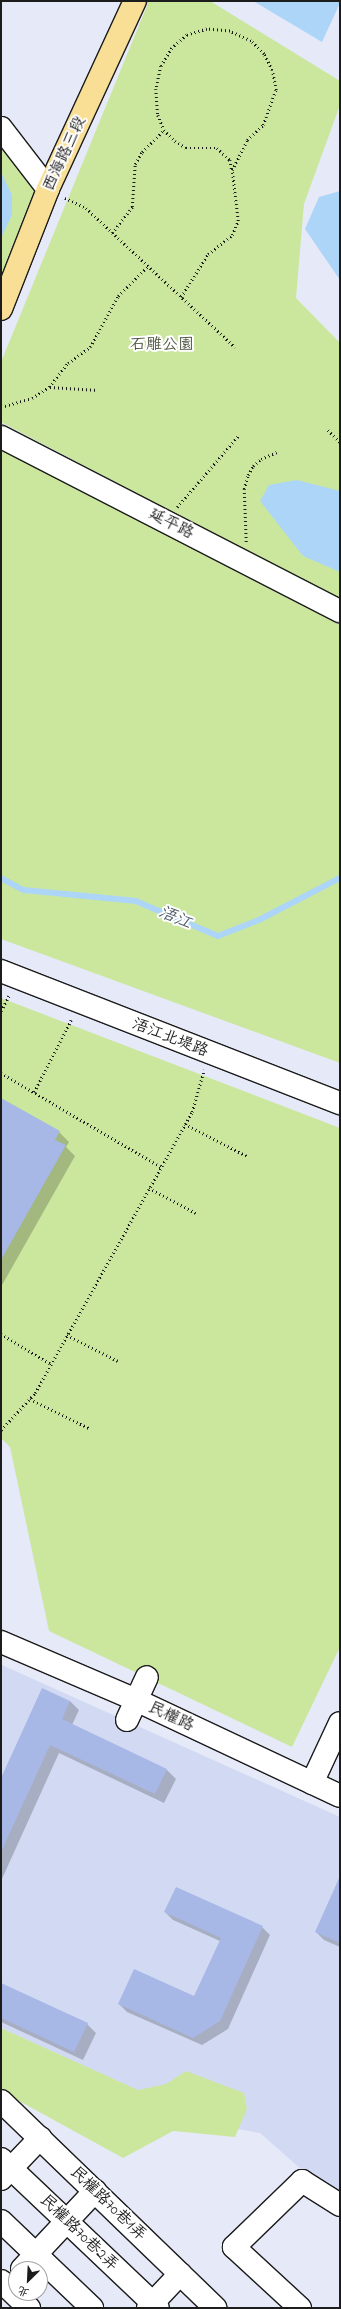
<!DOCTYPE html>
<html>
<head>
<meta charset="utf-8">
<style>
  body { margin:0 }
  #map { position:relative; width:341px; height:2309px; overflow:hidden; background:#e5e9f8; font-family:"Indie Flower","LXGW WenKai TC",sans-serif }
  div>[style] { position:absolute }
  .built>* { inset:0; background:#d2daf3 }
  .green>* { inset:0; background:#cbe79e }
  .water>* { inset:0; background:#add5f8 }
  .shadow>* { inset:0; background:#0003 }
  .stream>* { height:5.5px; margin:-2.75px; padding:0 2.75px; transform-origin:2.75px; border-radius:2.75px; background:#add5f8 }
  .building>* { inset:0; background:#a7b7e6 }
  .path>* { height:2.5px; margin-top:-1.25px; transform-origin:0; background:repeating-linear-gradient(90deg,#1c1c1c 0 1px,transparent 0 4px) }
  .roads { filter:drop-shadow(1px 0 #1c1c1c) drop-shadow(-1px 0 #1c1c1c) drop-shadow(0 1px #1c1c1c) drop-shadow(0 -1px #1c1c1c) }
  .minor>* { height:22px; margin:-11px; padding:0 11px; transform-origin:11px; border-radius:11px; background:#fff }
  .major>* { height:22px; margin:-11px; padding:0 11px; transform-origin:11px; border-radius:11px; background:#f9df96 }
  span { translate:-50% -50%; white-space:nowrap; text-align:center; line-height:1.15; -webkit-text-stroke:4px #fff; paint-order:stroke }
  .street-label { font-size:16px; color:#1c1c1c }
  .park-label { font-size:16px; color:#515943 }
  .water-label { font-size:17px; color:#4f5d69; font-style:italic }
  .frame { position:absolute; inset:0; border:2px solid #1c1c1c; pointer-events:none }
  .north { position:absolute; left:8px; top:2261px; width:40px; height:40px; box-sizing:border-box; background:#fff; border:1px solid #a4a4a4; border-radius:50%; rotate:204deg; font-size:11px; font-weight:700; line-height:16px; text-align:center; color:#1c1c1c }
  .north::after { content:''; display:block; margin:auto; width:14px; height:18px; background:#1c1c1c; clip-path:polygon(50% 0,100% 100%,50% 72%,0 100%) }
</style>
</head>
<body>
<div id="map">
  <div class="built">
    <div style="clip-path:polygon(2px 1665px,340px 1817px,340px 2191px,310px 2177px,260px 2133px,211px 2124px,1px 2028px)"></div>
  </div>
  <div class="green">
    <div style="clip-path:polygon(149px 1px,210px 1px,340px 81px,340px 105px,304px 204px,296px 298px,340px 343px,340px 600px,1px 422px,1px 362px)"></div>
    <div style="clip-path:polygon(1px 143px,41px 193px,1px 289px)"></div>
    <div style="clip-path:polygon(1px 450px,340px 625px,340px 1063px,1px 939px)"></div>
    <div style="clip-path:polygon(1px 998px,340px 1128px,340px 1647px,292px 1747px,49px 1631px,10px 1447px,1px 1438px)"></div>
    <div style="clip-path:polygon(1px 2028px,138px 2090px,166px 2084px,186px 2071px,244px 2093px,247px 2109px,235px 2137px,173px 2131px,123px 2158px,1px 2091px)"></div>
  </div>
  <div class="water">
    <div style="clip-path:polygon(253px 1px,340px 1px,340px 3px,322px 42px)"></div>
    <div style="clip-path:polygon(1px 172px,12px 195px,12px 215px,1px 238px)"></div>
    <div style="clip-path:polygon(340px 191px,340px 280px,305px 229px,319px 197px)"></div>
    <div style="clip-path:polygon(297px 480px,340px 491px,340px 572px,303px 556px,260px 501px,269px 485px)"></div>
  </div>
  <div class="shadow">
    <div style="clip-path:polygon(1px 1099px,59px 1132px,69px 1142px,66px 1147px,75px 1156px,1px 1287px)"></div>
    <div style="clip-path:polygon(70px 1701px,79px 1710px,72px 1725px,167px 1770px,176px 1779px,164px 1803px,59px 1753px,1px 1881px,1px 1780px)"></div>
    <div style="clip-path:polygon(340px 1879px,340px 1947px,324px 1940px,316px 1932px)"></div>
    <div style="clip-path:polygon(165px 1912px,262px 1927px,270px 1935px,228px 2029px,202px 2045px,127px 2012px,119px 2004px,195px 1998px,220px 1941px,173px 1920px)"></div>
    <div style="clip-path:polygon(1px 1984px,87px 2024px,96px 2033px,83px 2060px,1px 2022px)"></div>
  </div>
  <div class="stream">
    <div style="left:1px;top:878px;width:26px;rotate:28deg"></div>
    <div style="left:24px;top:890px;width:113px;rotate:5.6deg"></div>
    <div style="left:136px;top:901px;width:89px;rotate:23.1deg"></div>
    <div style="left:218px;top:936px;width:44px;rotate:-21.3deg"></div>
    <div style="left:259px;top:920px;width:91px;rotate:-27.4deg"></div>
  </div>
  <div class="building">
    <div style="clip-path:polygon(1px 1098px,60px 1131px,55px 1140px,66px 1145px,1px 1260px)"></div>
    <div style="clip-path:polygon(42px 1688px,70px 1701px,62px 1719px,167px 1769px,155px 1794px,50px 1745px,1px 1852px,1px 1778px)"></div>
    <div style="clip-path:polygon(340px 1876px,340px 1943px,315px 1932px)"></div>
    <div style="clip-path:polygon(176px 1887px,263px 1926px,220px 2021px,193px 2038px,118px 2004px,134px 1969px,194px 1996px,221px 1938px,164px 1912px)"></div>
    <div style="clip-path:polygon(1px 1983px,88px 2023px,74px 2052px,1px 2018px)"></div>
  </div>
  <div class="path">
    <div style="left:65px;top:198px;width:23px;rotate:25deg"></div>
    <div style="left:86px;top:208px;width:204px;rotate:43deg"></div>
    <div style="left:112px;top:233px;width:33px;rotate:-52deg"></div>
    <div style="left:132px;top:207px;width:43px;rotate:-86deg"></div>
    <div style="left:135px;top:164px;width:14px;rotate:-60deg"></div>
    <div style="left:142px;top:152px;width:31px;rotate:-45deg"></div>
    <div style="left:181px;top:297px;width:51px;rotate:-57.9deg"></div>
    <div style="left:208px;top:254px;width:31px;rotate:-38deg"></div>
    <div style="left:232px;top:235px;width:15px;rotate:-67deg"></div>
    <div style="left:238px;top:221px;width:51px;rotate:-96.7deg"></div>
    <div style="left:232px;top:170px;width:34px;rotate:-63deg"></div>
    <div style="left:247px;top:140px;width:22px;rotate:-43deg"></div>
    <div style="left:263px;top:125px;width:37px;rotate:-70deg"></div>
    <div style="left:276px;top:90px;width:20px;rotate:-101deg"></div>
    <div style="left:272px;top:70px;width:18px;rotate:-117deg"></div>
    <div style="left:264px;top:54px;width:18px;rotate:-135deg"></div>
    <div style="left:251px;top:41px;width:23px;rotate:-155deg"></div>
    <div style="left:230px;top:31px;width:23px;rotate:-175deg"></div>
    <div style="left:207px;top:29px;width:21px;rotate:163deg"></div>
    <div style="left:187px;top:35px;width:20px;rotate:139deg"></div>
    <div style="left:172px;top:48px;width:21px;rotate:121deg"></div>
    <div style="left:161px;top:66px;width:24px;rotate:102deg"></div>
    <div style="left:156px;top:89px;width:26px;rotate:86deg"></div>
    <div style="left:158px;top:115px;width:16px;rotate:68deg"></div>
    <div style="left:164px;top:130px;width:16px;rotate:45deg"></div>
    <div style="left:175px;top:141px;width:13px;rotate:32deg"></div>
    <div style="left:186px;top:148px;width:31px"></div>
    <div style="left:217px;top:148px;width:18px;rotate:43deg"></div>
    <div style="left:230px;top:160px;width:10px;rotate:79deg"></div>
    <div style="left:50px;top:387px;width:48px;rotate:3.6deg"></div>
    <div style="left:1px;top:407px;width:32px;rotate:-16deg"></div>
    <div style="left:32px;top:398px;width:20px;rotate:-33deg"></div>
    <div style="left:49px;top:387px;width:31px;rotate:-52deg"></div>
    <div style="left:68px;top:363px;width:27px;rotate:-36deg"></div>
    <div style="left:90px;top:347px;width:58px;rotate:-61.2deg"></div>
    <div style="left:118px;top:296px;width:42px;rotate:-45deg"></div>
    <div style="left:328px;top:430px;width:17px;rotate:45deg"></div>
    <div style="left:177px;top:507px;width:94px;rotate:-49.3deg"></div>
    <div style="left:246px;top:542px;width:53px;rotate:-92.2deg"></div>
    <div style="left:244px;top:489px;width:15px;rotate:-74deg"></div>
    <div style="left:248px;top:475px;width:10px;rotate:-61deg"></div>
    <div style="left:253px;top:466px;width:11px;rotate:-41deg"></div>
    <div style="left:261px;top:459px;width:17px;rotate:-24deg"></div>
    <div style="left:1px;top:1011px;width:18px;rotate:-63deg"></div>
    <div style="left:1px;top:1073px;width:186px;rotate:30.4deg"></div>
    <div style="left:34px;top:1092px;width:81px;rotate:-62.8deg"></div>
    <div style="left:185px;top:1124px;width:70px;rotate:27.3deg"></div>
    <div style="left:149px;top:1188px;width:53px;rotate:28deg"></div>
    <div style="left:1px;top:1334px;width:58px;rotate:31deg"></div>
    <div style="left:67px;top:1335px;width:57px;rotate:27deg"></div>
    <div style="left:30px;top:1399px;width:66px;rotate:26.2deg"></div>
    <div style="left:1px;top:1430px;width:50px;rotate:-47.4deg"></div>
    <div style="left:35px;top:1393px;width:322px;rotate:-60.8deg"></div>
    <div style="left:192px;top:1112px;width:44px;rotate:-74.1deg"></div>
  </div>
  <div class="roads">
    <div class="minor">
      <div style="left:1px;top:128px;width:77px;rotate:52.4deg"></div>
      <div style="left:1px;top:437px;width:381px;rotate:27.2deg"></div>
      <div style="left:1px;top:971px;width:364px;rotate:21.3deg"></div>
      <div style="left:1px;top:1642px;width:147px;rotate:23.2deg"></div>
      <div style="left:136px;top:1700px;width:225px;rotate:25.2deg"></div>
      <div style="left:127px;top:1720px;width:47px;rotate:-65.1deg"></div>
      <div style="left:312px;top:1783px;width:66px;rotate:-65deg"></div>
      <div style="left:1px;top:2101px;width:298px;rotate:44deg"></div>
      <div style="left:1px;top:2159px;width:216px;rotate:43.5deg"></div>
      <div style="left:1px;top:2179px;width:57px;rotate:-46.4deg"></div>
      <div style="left:1px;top:2221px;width:126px;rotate:43.7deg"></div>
      <div style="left:22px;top:2269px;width:107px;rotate:-46.9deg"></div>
      <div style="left:1px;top:2281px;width:39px;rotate:44deg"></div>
      <div style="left:148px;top:2308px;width:47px;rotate:-46.7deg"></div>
      <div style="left:300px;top:2308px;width:90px;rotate:-137.3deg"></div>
      <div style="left:234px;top:2247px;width:95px;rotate:-44.1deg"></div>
      <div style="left:302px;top:2181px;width:45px;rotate:32.3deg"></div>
    </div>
    <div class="major">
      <div style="left:1px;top:309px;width:129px;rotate:-68.6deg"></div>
      <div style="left:48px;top:189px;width:207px;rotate:-65.2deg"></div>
    </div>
  </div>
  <div class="street-label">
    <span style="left:65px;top:154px;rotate:-65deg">西海路三段</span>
    <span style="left:171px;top:524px;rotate:27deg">延平路</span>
    <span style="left:170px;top:1038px;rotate:21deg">浯江北堤路</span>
    <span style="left:171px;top:1717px;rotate:25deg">民權路</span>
    <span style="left:108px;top:2204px;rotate:44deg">民權路70巷1弄</span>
    <span style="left:79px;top:2233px;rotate:44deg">民權路70巷2弄</span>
  </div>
  <div class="park-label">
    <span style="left:162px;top:345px">石雕公園</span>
  </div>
  <div class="water-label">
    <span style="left:175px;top:918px;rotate:23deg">浯江</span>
  </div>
  <div class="frame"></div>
  <div class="north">北</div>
</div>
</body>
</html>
